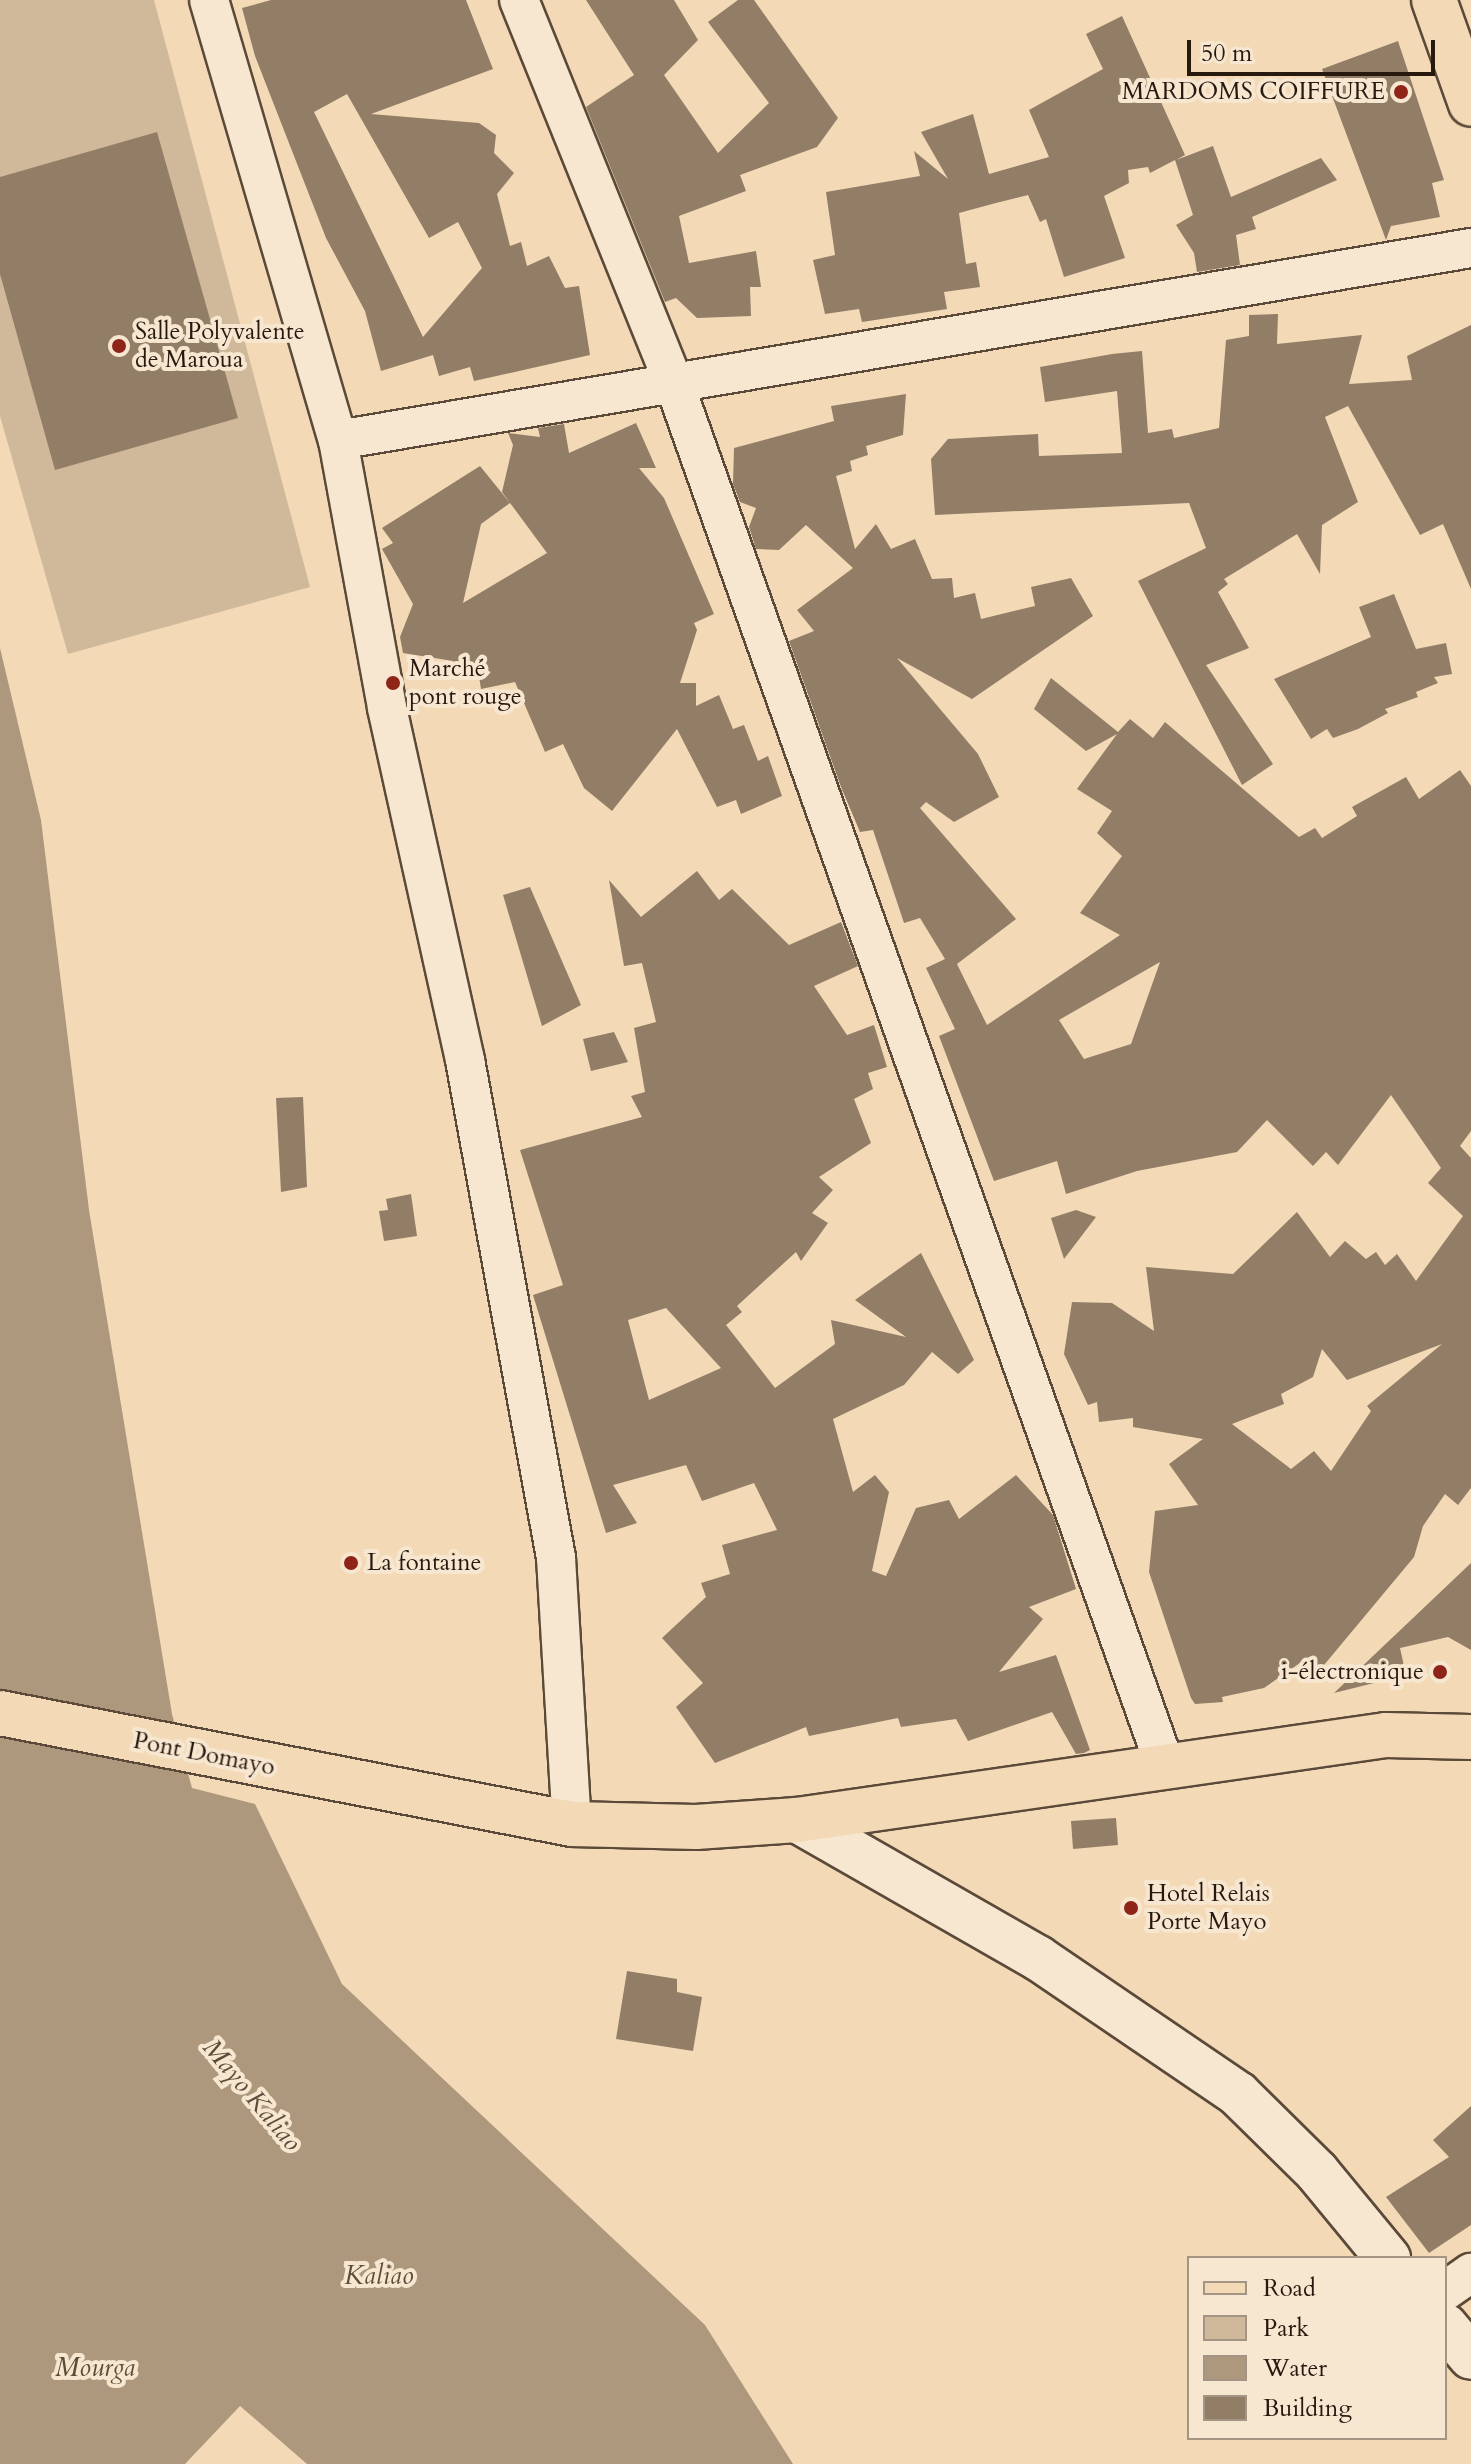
<!DOCTYPE html>
<html>
<head>
<meta charset="utf-8">
<style>
  body { margin:0 }
  #map { position:relative; width:1471px; height:2464px; overflow:hidden; background:#f3d9b6; font-family:Cardo,serif }
  div>[style] { position:absolute }
  .green>* { inset:0; background:#d0b89a }
  .water>* { inset:0; background:#ae987d }
  .building>* { inset:0; background:#927d66 }
  .roads { filter:drop-shadow(2px 0 #5b4939) drop-shadow(-2px 0 #5b4939) drop-shadow(0 2px #5b4939) drop-shadow(0 -2px #5b4939) }
  .minor>* { height:38px; margin:-19px; padding:0 19px; transform-origin:19px; border-radius:19px; background:#f7e6d0 }
  .tertiary>* { height:44px; margin:-22px; padding:0 22px; transform-origin:22px; border-radius:22px; background:#f7e6d0 }
  .primary>* { height:44px; margin:-22px; padding:0 22px; transform-origin:22px; border-radius:22px; background:#f3d9b6 }
  .dots>* { width:22px; height:22px; translate:-50% -50%; box-sizing:border-box; border:4px solid #f7e6d0; border-radius:50% }
  span { translate:-50% -50%; white-space:nowrap; text-align:center; line-height:1.15; -webkit-text-stroke:8px #f7e6d0; paint-order:stroke }
  .poi-label { font-size:24px; color:#28190f }
  .right { translate:-100% -50%; text-align:right }
  .left { translate:0 -50%; text-align:left }
  .street-label { font-size:24px; color:#28190f }
  .water-label { font-size:26px; color:#5e4c3b; font-style:italic }
  .legend { position:absolute; left:1187px; top:2256px; width:260px; height:184px; box-sizing:border-box; background:#f7e6d0; border:2px solid #a49483; margin:0; padding:10px 14px; list-style:none; font-size:24px; color:#28190f }
  .legend li { display:flex; align-items:center; gap:16px; height:40px }
  .legend b { width:40px; border:2px solid #a49483 }
  .scale { position:absolute; left:1187px; top:40px; width:248px; height:36px; box-sizing:border-box; border:4px solid #28190f; border-top:0; padding-left:10px; font-size:24px; line-height:28px; white-space:nowrap; color:#28190f; -webkit-text-stroke:6px #f7e6d0; paint-order:stroke }
</style>
</head>
<body>
<div id="map">
  <div class="green">
    <div style="clip-path:polygon(0 0,154px 0,310px 587px,68px 654px,0 416px)"></div>
  </div>
  <div class="water">
    <div style="clip-path:polygon(0 648px,41px 820px,89px 1210px,172px 1714px,192px 1788px,255px 1804px,342px 1984px,705px 2325px,793px 2464px,307px 2464px,240px 2406px,185px 2464px,0 2464px)"></div>
  </div>
  <div class="building">
    <div style="clip-path:polygon(evenodd,271px 0,466px 0,493px 69px,371px 114px,479px 123px,496px 135px,494px 153px,514px 173px,497px 194px,510px 246px,521px 242px,527px 266px,549px 256px,565px 288px,579px 286px,590px 355px,474px 381px,470px 367px,439px 376px,433px 355px,381px 371px,365px 311px,326px 238px,255px 56px,242px 8px,271px 0,347px 94px,429px 238px,458px 222px,482px 268px,423px 337px,314px 112px,347px 94px)"></div>
    <div style="clip-path:polygon(586px 0,674px 0,698px 40px,664px 75px,718px 153px,769px 103px,708px 22px,738px 0,754px 0,838px 118px,817px 147px,740px 175px,746px 191px,679px 216px,689px 263px,756px 251px,761px 287px,750px 287px,751px 316px,697px 318px,676px 298px,665px 302px,586px 107px,634px 75px)"></div>
    <div style="clip-path:polygon(1122px 16px,1185px 155px,1176px 160px,1213px 146px,1231px 197px,1321px 158px,1337px 180px,1252px 217px,1256px 229px,1236px 235px,1240px 265px,1197px 272px,1194px 253px,1176px 225px,1193px 215px,1175px 160px,1150px 173px,1148px 167px,1128px 170px,1129px 183px,1104px 196px,1125px 258px,1064px 277px,1046px 219px,1040px 222px,1028px 195px,996px 203px,959px 213px,966px 264px,976px 262px,980px 287px,944px 292px,947px 309px,862px 322px,859px 309px,825px 314px,813px 260px,835px 255px,826px 192px,920px 176px,914px 151px,948px 179px,921px 132px,973px 114px,989px 174px,1049px 157px,1029px 110px,1103px 69px,1086px 34px)"></div>
    <div style="clip-path:polygon(1398px 41px,1444px 180px,1432px 183px,1440px 217px,1391px 226px,1386px 240px,1322px 69px)"></div>
    <div style="clip-path:polygon(157px 132px,238px 418px,55px 470px,0 274px,0 177px)"></div>
    <div style="clip-path:polygon(1278px 314px,1277px 344px,1362px 335px,1349px 384px,1412px 380px,1407px 356px,1471px 325px,1471px 589px,1443px 524px,1420px 535px,1348px 406px,1325px 417px,1358px 502px,1322px 525px,1320px 574px,1297px 534px,1224px 579px,1228px 584px,1218px 592px,1249px 648px,1206px 665px,1273px 764px,1242px 785px,1138px 581px,1206px 548px,1189px 503px,935px 515px,931px 459px,948px 439px,1038px 434px,1039px 456px,1122px 453px,1117px 391px,1045px 402px,1040px 367px,1112px 354px,1142px 351px,1148px 433px,1172px 429px,1174px 438px,1219px 428px,1226px 340px,1249px 336px,1249px 315px)"></div>
    <div style="clip-path:polygon(evenodd,906px 394px,903px 435px,866px 446px,868px 455px,850px 461px,852px 471px,836px 476px,855px 549px,876px 524px,891px 549px,915px 539px,932px 579px,952px 578px,954px 598px,975px 593px,981px 619px,1035px 606px,1031px 587px,1071px 578px,1093px 616px,972px 699px,897px 658px,978px 754px,999px 797px,954px 822px,926px 802px,920px 808px,1016px 919px,957px 964px,987px 1025px,1120px 935px,1080px 913px,1122px 856px,1097px 833px,1112px 811px,1077px 789px,1117px 734px,1086px 751px,1034px 709px,1051px 678px,1118px 732px,1130px 719px,1153px 738px,1165px 722px,1299px 837px,1315px 828px,1322px 838px,1357px 816px,1352px 807px,1406px 777px,1419px 799px,1460px 770px,1471px 786px,1471px 1131px,1460px 1146px,1471px 1158px,1471px 1488px,1458px 1505px,1445px 1494px,1423px 1526px,1414px 1557px,1319px 1671px,1307px 1658px,1264px 1688px,1222px 1697px,1223px 1702px,1195px 1704px,1191px 1698px,1149px 1572px,1155px 1511px,1198px 1505px,1169px 1464px,1203px 1439px,1133px 1427px,1133px 1418px,1099px 1422px,1097px 1402px,1088px 1405px,1064px 1354px,1072px 1302px,1112px 1303px,1154px 1331px,1146px 1267px,1233px 1274px,1297px 1212px,1330px 1257px,1345px 1241px,1366px 1259px,1376px 1252px,1385px 1265px,1397px 1254px,1416px 1281px,1463px 1216px,1428px 1183px,1441px 1168px,1391px 1095px,1338px 1165px,1326px 1152px,1313px 1166px,1267px 1120px,1237px 1152px,1137px 1171px,1066px 1194px,1057px 1161px,994px 1181px,939px 1036px,955px 1029px,926px 968px,945px 959px,920px 918px,904px 923px,873px 830px,860px 832px,841px 787px,789px 641px,814px 631px,797px 610px,853px 568px,806px 525px,779px 550px,756px 549px,749px 527px,756px 508px,740px 502px,733px 484px,734px 448px,834px 421px,831px 406px,906px 394px,1160px 962px,1131px 1044px,1084px 1059px,1059px 1020px,1160px 962px,906px 394px,1442px 1344px,1367px 1406px,1371px 1411px,1331px 1471px,1314px 1451px,1291px 1469px,1232px 1424px,1284px 1404px,1281px 1394px,1313px 1377px,1322px 1349px,1347px 1380px,1442px 1344px)"></div>
    <div style="clip-path:polygon(636px 423px,656px 468px,639px 468px,664px 498px,714px 614px,694px 623px,697px 630px,680px 683px,696px 683px,696px 706px,719px 695px,733px 729px,744px 725px,758px 761px,768px 756px,782px 796px,741px 814px,736px 800px,717px 807px,677px 729px,612px 811px,584px 788px,563px 744px,545px 752px,515px 682px,481px 689px,477px 664px,455px 671px,453px 661px,403px 653px,400px 637px,413px 604px,382px 549px,393px 543px,382px 528px,480px 466px,510px 503px,481px 524px,463px 603px,547px 553px,502px 492px,513px 445px,508px 433px,540px 437px,538px 428px,564px 424px,569px 453px)"></div>
    <div style="clip-path:polygon(1394px 594px,1416px 649px,1446px 643px,1452px 674px,1434px 677px,1438px 683px,1416px 692px,1418px 697px,1385px 709px,1388px 713px,1358px 729px,1333px 738px,1327px 729px,1311px 739px,1274px 679px,1371px 637px,1359px 607px)"></div>
    <div style="clip-path:polygon(evenodd,697px 871px,719px 900px,732px 889px,789px 945px,841px 922px,858px 966px,814px 986px,847px 1035px,874px 1025px,887px 1067px,868px 1073px,873px 1089px,854px 1099px,871px 1143px,819px 1177px,833px 1190px,812px 1213px,828px 1223px,801px 1261px,796px 1252px,737px 1306px,742px 1312px,726px 1325px,775px 1388px,835px 1344px,831px 1320px,906px 1337px,855px 1300px,921px 1253px,974px 1360px,958px 1374px,932px 1352px,904px 1385px,833px 1419px,853px 1492px,875px 1475px,889px 1492px,872px 1571px,886px 1576px,916px 1508px,949px 1500px,959px 1519px,1016px 1475px,1053px 1515px,1076px 1589px,1029px 1607px,1043px 1619px,999px 1672px,1056px 1655px,1090px 1750px,1084px 1753px,1076px 1754px,1052px 1712px,968px 1741px,956px 1719px,901px 1727px,898px 1718px,809px 1736px,806px 1727px,715px 1763px,676px 1707px,703px 1683px,662px 1638px,706px 1597px,701px 1583px,730px 1574px,722px 1545px,777px 1530px,754px 1483px,702px 1501px,686px 1465px,613px 1485px,637px 1523px,606px 1533px,533px 1295px,563px 1285px,520px 1150px,642px 1117px,631px 1096px,645px 1092px,634px 1028px,656px 1022px,642px 963px,624px 966px,609px 880px,641px 917px,697px 871px,666px 1308px,721px 1368px,649px 1400px,628px 1320px,666px 1308px)"></div>
    <div style="clip-path:polygon(530px 887px,581px 1005px,542px 1026px,503px 895px)"></div>
    <div style="clip-path:polygon(614px 1032px,628px 1062px,591px 1071px,583px 1039px)"></div>
    <div style="clip-path:polygon(303px 1097px,307px 1187px,281px 1192px,276px 1098px)"></div>
    <div style="clip-path:polygon(411px 1194px,417px 1236px,384px 1241px,379px 1211px,388px 1210px,386px 1199px)"></div>
    <div style="clip-path:polygon(1076px 1210px,1096px 1217px,1064px 1259px,1051px 1218px)"></div>
    <div style="clip-path:polygon(1471px 1563px,1471px 1650px,1448px 1637px,1400px 1648px,1406px 1675px,1334px 1693px)"></div>
    <div style="clip-path:polygon(1116px 1818px,1118px 1845px,1073px 1849px,1071px 1821px)"></div>
    <div style="clip-path:polygon(627px 1971px,677px 1979px,677px 1992px,702px 1997px,693px 2051px,616px 2039px)"></div>
    <div style="clip-path:polygon(1471px 2106px,1471px 2225px,1429px 2253px,1386px 2197px,1449px 2157px,1433px 2140px)"></div>
  </div>
  <div class="roads">
    <div class="minor">
      <div style="left:209px;top:0;width:459px;rotate:73.7deg"></div>
      <div style="left:338px;top:440px;width:272px;rotate:79.6deg"></div>
      <div style="left:387px;top:708px;width:361px;rotate:77.5deg"></div>
      <div style="left:465px;top:1060px;width:506px;rotate:79.64deg"></div>
      <div style="left:556px;top:1558px;width:266px;rotate:86.6deg"></div>
      <div style="left:519px;top:0;width:413px;rotate:68deg"></div>
      <div style="left:674px;top:383px;width:1468px;rotate:70.45deg"></div>
      <div style="left:338px;top:440px;width:1149px;rotate:-9.62deg"></div>
      <div style="left:1445px;top:2291px;width:32px;rotate:-35deg"></div>
    </div>
    <div class="tertiary">
      <div style="left:797px;top:1820px;width:278px;rotate:29.8deg"></div>
      <div style="left:1038px;top:1958px;width:242px;rotate:34.2deg"></div>
      <div style="left:1238px;top:2094px;width:111px;rotate:44.6deg"></div>
      <div style="left:1317px;top:2172px;width:112px;rotate:50.5deg"></div>
      <div style="left:1445px;top:2326px;width:40px;rotate:50deg"></div>
    </div>
    <div class="primary">
      <div style="left:1434px;top:0;width:110px;rotate:70.4deg"></div>
      <div style="left:0;top:1713px;width:583px;rotate:10.98deg"></div>
      <div style="left:572px;top:1824px;width:124px;rotate:1.4deg"></div>
      <div style="left:696px;top:1827px;width:101px;rotate:-4deg"></div>
      <div style="left:797px;top:1820px;width:595px;rotate:-8.21deg"></div>
      <div style="left:1386px;top:1735px;width:85px;rotate:1.3deg"></div>
    </div>
  </div>
  <div class="dots">
    <div style="left:1401px;top:92px;background:#8f2418"></div>
    <div style="left:119px;top:346px;background:#8f2418"></div>
    <div style="left:393px;top:683px;background:#8f2418"></div>
    <div style="left:351px;top:1563px;background:#8f2418"></div>
    <div style="left:1440px;top:1672px;background:#8f2418"></div>
    <div style="left:1131px;top:1908px;background:#8f2418"></div>
  </div>
  <div class="poi-label">
    <span class="right" style="left:1385px;top:92px">MARDOMS COIFFURE</span>
    <span class="left" style="left:135px;top:346px">Salle Polyvalente<br>de Maroua</span>
    <span class="left" style="left:409px;top:683px">Marché<br>pont rouge</span>
    <span class="left" style="left:367px;top:1563px">La fontaine</span>
    <span class="right" style="left:1424px;top:1672px">i-électronique</span>
    <span class="left" style="left:1147px;top:1908px">Hotel Relais<br>Porte Mayo</span>
  </div>
  <div class="street-label">
    <span style="left:204px;top:1754px;rotate:11deg">Pont Domayo</span>
  </div>
  <div class="water-label">
    <span style="left:252px;top:2095px;rotate:50deg">Mayo Kaliao</span>
    <span style="left:379px;top:2276px">Kaliao</span>
    <span style="left:95px;top:2368px">Mourga</span>
  </div>
  <ul class="legend">
  <li><b style="height:10px;background:#f3d9b6"></b>Road</li>
  <li><b style="height:22px;background:#d0b89a"></b>Park</li>
  <li><b style="height:22px;background:#ae987d"></b>Water</li>
  <li><b style="height:22px;background:#927d66"></b>Building</li>
  </ul>
  <div class="scale">50 m</div>
</div>
</body>
</html>
